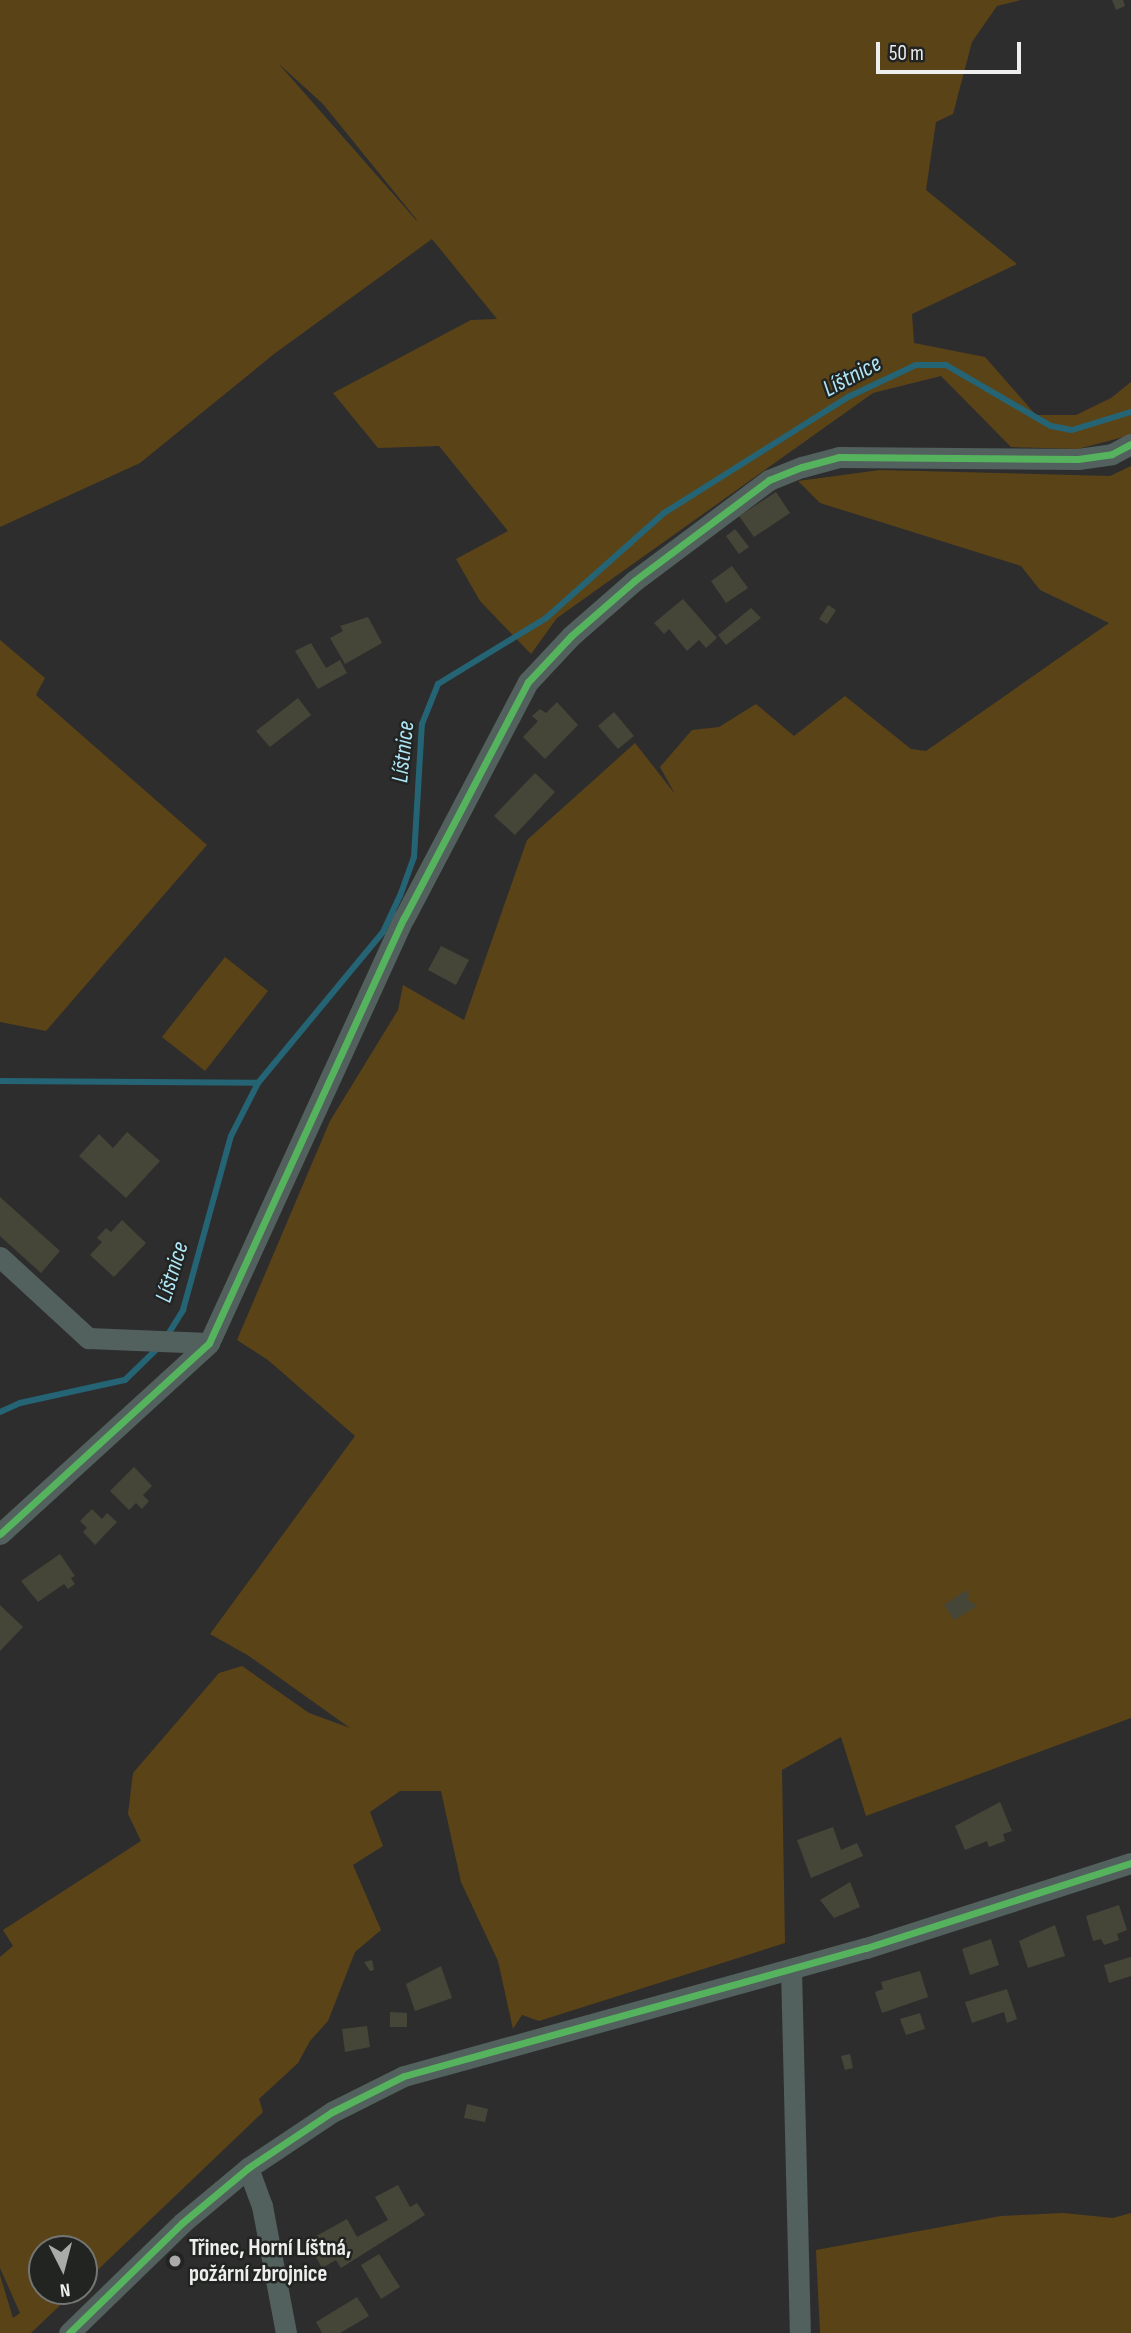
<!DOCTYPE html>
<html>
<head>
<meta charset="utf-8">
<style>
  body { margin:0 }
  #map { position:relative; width:1131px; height:2333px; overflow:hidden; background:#2d2d2d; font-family:"Sofia Sans Condensed",sans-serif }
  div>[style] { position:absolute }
  .green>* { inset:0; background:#5b4318 }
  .stream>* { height:6px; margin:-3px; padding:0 3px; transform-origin:3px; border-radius:3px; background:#256474 }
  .building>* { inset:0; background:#454638 }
  .minor>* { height:21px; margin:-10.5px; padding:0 10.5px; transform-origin:10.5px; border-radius:10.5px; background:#52605e }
  .cycleway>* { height:7px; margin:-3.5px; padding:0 3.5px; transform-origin:3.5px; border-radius:3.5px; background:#56b35d }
  .dots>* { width:19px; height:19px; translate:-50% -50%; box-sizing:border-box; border:4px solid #222422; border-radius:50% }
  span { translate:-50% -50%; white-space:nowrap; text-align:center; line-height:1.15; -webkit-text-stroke:5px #222422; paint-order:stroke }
  .poi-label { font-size:23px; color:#edeeed; font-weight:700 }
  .left { translate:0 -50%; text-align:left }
  .water-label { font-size:24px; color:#b0e7f8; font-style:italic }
  .north { position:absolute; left:28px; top:2235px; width:70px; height:70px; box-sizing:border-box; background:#222422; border:2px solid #737573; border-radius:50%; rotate:174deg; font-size:19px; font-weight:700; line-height:28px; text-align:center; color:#edeeed }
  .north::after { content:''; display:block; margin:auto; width:24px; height:32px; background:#aaa; clip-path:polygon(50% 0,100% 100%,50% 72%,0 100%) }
  .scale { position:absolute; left:876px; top:42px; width:145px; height:32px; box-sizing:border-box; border:4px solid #edeeed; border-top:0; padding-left:9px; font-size:21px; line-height:24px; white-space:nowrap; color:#edeeed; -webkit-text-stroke:5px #222422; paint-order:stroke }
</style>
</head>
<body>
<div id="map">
  <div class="green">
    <div style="clip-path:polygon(evenodd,0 0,1021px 0,997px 6px,972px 42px,953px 114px,936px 122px,926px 190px,1017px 264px,912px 314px,914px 343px,985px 357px,1036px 415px,1076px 415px,1111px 398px,1131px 382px,1131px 435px,1078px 449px,1011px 447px,941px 376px,873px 393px,557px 618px,531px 654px,480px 601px,456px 559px,508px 531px,439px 446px,378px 448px,333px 393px,471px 320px,497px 319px,432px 239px,274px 354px,140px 463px,0 527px,0 0,278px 63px,323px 104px,417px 220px,416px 220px,278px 63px)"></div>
    <div style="clip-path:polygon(1131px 466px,1131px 1718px,866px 1816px,841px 1737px,782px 1770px,785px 1943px,539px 2021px,522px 2015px,513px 2029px,498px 1961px,461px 1882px,441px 1791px,400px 1791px,370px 1812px,383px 1846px,353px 1865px,381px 1930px,355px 1952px,328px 2021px,310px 2041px,298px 2063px,259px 2099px,263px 2112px,84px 2283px,84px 2249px,42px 2249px,42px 2291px,75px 2291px,31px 2333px,0 2333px,0 2275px,13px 2318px,20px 2313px,0 2268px,0 1957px,13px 1946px,3px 1930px,141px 1841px,128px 1814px,133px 1773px,219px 1673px,242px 1666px,309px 1713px,350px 1728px,249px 1656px,210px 1634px,355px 1436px,268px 1360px,237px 1340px,330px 1121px,398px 1010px,403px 985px,464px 1020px,527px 840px,635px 743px,675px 794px,660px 767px,692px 730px,719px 727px,756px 704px,794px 736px,845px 696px,911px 749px,926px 751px,1109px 623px,1040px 590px,1021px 566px,820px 503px,798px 481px,880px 470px,1110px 476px)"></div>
    <div style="clip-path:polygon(0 640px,45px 678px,36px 695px,207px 845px,46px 1031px,0 1022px)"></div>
    <div style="clip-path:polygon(225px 957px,268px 991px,205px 1071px,162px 1037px)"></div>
    <div style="clip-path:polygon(1063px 2213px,1113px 2218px,1131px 2213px,1131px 2333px,820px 2333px,816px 2250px,1001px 2216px)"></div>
  </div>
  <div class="stream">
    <div style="left:0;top:1081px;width:258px;rotate:0.4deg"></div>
    <div style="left:167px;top:1336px;width:31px;rotate:-58deg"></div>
    <div style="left:183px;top:1310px;width:180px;rotate:-74.6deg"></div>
    <div style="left:231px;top:1136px;width:59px;rotate:-63deg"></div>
    <div style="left:258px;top:1083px;width:196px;rotate:-50.4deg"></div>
    <div style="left:383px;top:932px;width:40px;rotate:-65deg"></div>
    <div style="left:400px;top:896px;width:41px;rotate:-70.3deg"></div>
    <div style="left:414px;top:857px;width:133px;rotate:-86.6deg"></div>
    <div style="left:422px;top:724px;width:43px;rotate:-68.2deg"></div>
    <div style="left:438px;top:684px;width:127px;rotate:-31.4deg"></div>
    <div style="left:546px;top:618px;width:158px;rotate:-41.7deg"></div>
    <div style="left:664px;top:513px;width:218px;rotate:-32.2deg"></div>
    <div style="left:848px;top:397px;width:75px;rotate:-25.2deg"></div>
    <div style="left:916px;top:365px;width:30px"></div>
    <div style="left:946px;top:365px;width:121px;rotate:30.2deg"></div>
    <div style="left:1051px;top:426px;width:21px;rotate:11deg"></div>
    <div style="left:1072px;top:430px;width:62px;rotate:-17deg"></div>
    <div style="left:0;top:1412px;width:22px;rotate:-24deg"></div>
    <div style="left:20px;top:1403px;width:107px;rotate:-12.4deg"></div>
    <div style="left:125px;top:1380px;width:50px;rotate:-44.2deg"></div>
  </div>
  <div class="building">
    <div style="clip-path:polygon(1112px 0,1123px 0,1125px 6px,1116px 10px)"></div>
    <div style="clip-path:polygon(776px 492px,790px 513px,754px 537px,739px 516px)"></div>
    <div style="clip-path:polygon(735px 529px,749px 547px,739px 554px,726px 536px)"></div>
    <div style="clip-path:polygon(732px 566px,748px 588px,726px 603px,711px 581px)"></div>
    <div style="clip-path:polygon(683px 599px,717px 638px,706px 648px,699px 640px,687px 651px,669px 629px,664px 634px,654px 623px)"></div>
    <div style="clip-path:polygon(828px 605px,836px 610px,827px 624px,819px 619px)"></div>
    <div style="clip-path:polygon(751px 608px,761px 618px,726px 645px,718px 635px)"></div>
    <div style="clip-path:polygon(368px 617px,382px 643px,345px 664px,330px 638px,343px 631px,340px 626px)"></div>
    <div style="clip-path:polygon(311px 643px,326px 668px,340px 660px,347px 673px,318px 689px,295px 651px)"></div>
    <div style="clip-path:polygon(298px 698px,311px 715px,270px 747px,256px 731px)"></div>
    <div style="clip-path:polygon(557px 702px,578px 725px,545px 759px,523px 737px,538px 721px,532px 716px,540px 709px,546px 713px)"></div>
    <div style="clip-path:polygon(614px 712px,634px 736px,618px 749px,598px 726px)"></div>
    <div style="clip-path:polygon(535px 773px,555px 792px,515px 835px,494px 816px)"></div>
    <div style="clip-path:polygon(441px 946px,469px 960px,456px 985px,428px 970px)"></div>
    <div style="clip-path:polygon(127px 1132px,160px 1161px,126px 1198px,79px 1156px,99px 1134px,113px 1148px)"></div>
    <div style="clip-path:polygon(0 1197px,60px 1251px,41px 1273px,0 1236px)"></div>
    <div style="clip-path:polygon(122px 1220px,146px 1243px,114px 1277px,90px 1255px,102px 1242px,97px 1238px,106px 1228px,111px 1232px)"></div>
    <div style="clip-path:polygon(134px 1467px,152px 1486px,143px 1495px,149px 1501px,142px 1509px,136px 1503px,129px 1510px,110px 1491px)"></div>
    <div style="clip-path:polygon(92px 1509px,102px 1519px,107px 1513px,117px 1522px,95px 1545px,83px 1532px,87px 1528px,80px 1521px)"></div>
    <div style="clip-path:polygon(60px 1554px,75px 1576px,71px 1578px,75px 1584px,68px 1589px,64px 1584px,38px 1602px,21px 1581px)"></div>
    <div style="clip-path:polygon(966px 1590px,970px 1597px,966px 1599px,977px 1606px,954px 1620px,944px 1605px)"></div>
    <div style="clip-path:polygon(0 1605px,23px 1627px,0 1651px)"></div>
    <div style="clip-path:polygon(1000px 1802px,1012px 1831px,1003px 1834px,1005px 1841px,989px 1847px,987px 1841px,965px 1850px,955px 1826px)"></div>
    <div style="clip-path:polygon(833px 1827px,841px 1850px,857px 1843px,863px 1856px,811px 1878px,797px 1840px)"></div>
    <div style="clip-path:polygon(850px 1882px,860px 1907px,834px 1918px,820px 1900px)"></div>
    <div style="clip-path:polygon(1119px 1905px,1127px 1930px,1117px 1934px,1119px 1940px,1104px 1945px,1101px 1939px,1093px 1941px,1086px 1916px)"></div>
    <div style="clip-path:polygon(1055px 1925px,1065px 1956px,1028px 1968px,1019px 1941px)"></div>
    <div style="clip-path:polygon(991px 1939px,999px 1965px,970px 1975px,962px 1949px)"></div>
    <div style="clip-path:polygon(1131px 1957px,1131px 1976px,1109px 1983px,1104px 1965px)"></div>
    <div style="clip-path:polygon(372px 1960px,374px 1970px,370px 1971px,364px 1962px)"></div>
    <div style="clip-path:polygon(441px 1966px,452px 1998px,415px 2011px,406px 1984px)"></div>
    <div style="clip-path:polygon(920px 1971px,928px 1997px,882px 2013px,875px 1992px,883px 1989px,881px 1982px)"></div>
    <div style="clip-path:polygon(1007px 1989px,1017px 2019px,1007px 2023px,1004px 2012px,972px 2023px,965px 2002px)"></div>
    <div style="clip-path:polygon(390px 2012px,407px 2013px,407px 2027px,390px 2027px)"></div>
    <div style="clip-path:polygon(920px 2013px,925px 2029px,906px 2035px,900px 2019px)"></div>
    <div style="clip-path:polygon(367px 2026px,370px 2047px,345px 2052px,342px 2029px)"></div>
    <div style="clip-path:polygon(850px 2054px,853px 2068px,845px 2070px,841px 2056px)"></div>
    <div style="clip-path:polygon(467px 2104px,488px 2109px,485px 2122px,464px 2118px)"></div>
    <div style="clip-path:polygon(398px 2185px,410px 2207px,417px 2203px,425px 2215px,341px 2268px,336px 2260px,322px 2268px,307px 2241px,347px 2219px,357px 2237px,388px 2220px,375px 2197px)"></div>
    <div style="clip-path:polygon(379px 2254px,400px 2287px,381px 2299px,361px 2265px)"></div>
    <div style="clip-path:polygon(357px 2297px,369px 2316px,340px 2333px,322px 2333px,316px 2322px)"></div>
  </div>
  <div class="minor">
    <div style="left:0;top:1257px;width:120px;rotate:42.6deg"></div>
    <div style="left:88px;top:1338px;width:121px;rotate:2.4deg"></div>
    <div style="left:0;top:1534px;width:283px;rotate:-42.4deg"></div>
    <div style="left:209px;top:1343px;width:468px;rotate:-65.4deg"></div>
    <div style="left:404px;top:918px;width:267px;rotate:-62.3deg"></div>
    <div style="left:528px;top:682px;width:63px;rotate:-46.9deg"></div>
    <div style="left:571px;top:636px;width:84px;rotate:-41.1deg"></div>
    <div style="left:634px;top:581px;width:169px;rotate:-36.8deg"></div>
    <div style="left:769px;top:480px;width:35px;rotate:-22deg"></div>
    <div style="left:802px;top:467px;width:38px;rotate:-15deg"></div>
    <div style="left:839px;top:457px;width:239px;rotate:0.5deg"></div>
    <div style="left:1078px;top:459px;width:34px;rotate:-8deg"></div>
    <div style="left:1112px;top:454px;width:21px;rotate:-28deg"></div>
    <div style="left:791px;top:1969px;width:364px;rotate:88.6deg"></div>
    <div style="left:248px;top:2168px;width:40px;rotate:69.8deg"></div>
    <div style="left:262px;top:2206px;width:129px;rotate:79.3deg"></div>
    <div style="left:69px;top:2333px;width:158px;rotate:-44.2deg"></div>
    <div style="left:182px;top:2223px;width:86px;rotate:-39.8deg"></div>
    <div style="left:248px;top:2168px;width:101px;rotate:-33.7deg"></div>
    <div style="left:332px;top:2112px;width:80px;rotate:-26.6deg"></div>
    <div style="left:404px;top:2076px;width:479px;rotate:-15.5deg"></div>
    <div style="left:866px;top:1948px;width:278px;rotate:-17.8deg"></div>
  </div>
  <div class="cycleway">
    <div style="left:0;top:1534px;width:283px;rotate:-42.4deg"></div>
    <div style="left:209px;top:1343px;width:468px;rotate:-65.4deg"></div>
    <div style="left:404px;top:918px;width:267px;rotate:-62.3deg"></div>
    <div style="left:528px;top:682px;width:63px;rotate:-46.9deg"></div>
    <div style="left:571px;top:636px;width:84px;rotate:-41.1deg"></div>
    <div style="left:634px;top:581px;width:169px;rotate:-36.8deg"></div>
    <div style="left:769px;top:480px;width:35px;rotate:-22deg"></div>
    <div style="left:802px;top:467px;width:38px;rotate:-15deg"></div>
    <div style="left:839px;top:457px;width:239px;rotate:0.5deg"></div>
    <div style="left:1078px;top:459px;width:34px;rotate:-8deg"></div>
    <div style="left:1112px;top:454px;width:21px;rotate:-28deg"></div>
    <div style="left:69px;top:2333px;width:158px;rotate:-44.2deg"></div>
    <div style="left:182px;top:2223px;width:86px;rotate:-39.8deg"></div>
    <div style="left:248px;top:2168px;width:101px;rotate:-33.7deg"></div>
    <div style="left:332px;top:2112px;width:80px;rotate:-26.6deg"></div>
    <div style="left:404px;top:2076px;width:479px;rotate:-15.5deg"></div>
    <div style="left:866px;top:1948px;width:278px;rotate:-17.8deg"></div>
  </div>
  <div class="dots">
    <div style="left:175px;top:2261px;background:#aaa"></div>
  </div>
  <div class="poi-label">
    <span class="left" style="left:189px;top:2261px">Třinec, Horní Líštná,<br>požární zbrojnice</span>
  </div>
  <div class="water-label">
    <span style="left:852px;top:376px;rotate:-28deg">Líštnice</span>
    <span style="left:403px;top:752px;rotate:-84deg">Líštnice</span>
    <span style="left:172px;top:1272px;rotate:-73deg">Líštnice</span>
  </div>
  <div class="north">N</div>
  <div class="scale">50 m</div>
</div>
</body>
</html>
